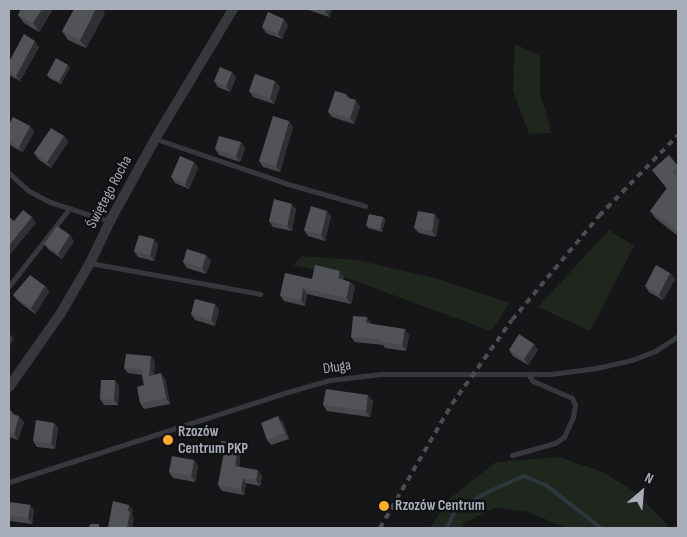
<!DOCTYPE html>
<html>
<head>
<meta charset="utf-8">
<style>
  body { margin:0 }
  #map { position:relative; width:687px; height:537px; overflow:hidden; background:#161618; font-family:"Sofia Sans Condensed",sans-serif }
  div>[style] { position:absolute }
  .green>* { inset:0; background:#1e261e }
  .stream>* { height:4px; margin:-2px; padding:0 2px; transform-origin:2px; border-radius:2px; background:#2b363d }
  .service>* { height:5px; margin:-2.5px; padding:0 2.5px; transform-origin:2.5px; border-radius:2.5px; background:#37383d }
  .minor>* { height:10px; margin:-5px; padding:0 5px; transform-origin:5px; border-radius:5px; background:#37383d }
  .rail>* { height:4px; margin-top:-2px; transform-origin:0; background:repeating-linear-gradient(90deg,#494c52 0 6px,transparent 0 11px) }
  .wall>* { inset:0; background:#47494d }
  .shaded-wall>* { inset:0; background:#2f3033 }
  .building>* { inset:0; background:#525359 }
  .dots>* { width:14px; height:14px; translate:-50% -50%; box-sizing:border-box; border:2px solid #111113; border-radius:50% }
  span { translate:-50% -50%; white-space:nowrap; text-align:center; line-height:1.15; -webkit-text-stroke:5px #111113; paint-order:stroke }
  .street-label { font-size:15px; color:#a7adb9 }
  .poi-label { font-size:15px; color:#a7adb9; font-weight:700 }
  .left { translate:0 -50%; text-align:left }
  .frame { position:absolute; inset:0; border:10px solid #a7adb9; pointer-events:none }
  .north { position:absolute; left:617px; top:467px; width:50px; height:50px; -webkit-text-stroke:4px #111113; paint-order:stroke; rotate:27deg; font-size:14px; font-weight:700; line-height:20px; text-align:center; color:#a7adb9 }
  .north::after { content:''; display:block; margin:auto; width:18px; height:22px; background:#a7adb9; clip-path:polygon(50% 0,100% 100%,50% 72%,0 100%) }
</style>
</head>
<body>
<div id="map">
  <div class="green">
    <div style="clip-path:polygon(515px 44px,540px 56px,540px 93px,552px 133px,529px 134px,513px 91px)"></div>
    <div style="clip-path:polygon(609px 230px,634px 246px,590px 331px,538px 307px)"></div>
    <div style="clip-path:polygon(302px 256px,357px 260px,438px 279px,510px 303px,491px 331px,344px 277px,293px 265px)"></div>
    <div style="clip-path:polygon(559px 457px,603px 472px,638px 494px,670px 528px,567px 528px,528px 512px,496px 507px,463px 524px,462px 528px,430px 528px,448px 500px,496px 462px)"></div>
  </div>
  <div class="stream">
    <div style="left:447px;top:528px;width:19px;rotate:-65deg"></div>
    <div style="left:455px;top:511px;width:38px;rotate:-30deg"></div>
    <div style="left:488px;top:492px;width:39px;rotate:-24deg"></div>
    <div style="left:524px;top:476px;width:25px;rotate:23deg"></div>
    <div style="left:547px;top:486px;width:68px;rotate:37.9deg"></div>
  </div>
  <div class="service">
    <div style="left:156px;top:139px;width:139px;rotate:18.8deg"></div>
    <div style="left:288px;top:184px;width:80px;rotate:15.9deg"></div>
    <div style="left:9px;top:173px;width:27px;rotate:42deg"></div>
    <div style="left:29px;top:191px;width:24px;rotate:28deg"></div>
    <div style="left:50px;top:202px;width:62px;rotate:17.9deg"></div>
    <div style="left:90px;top:263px;width:173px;rotate:10.3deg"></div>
    <div style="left:9px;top:286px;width:98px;rotate:-52.1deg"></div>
    <div style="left:512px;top:455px;width:45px;rotate:-15.6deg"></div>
    <div style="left:555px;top:443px;width:11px;rotate:-34deg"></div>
    <div style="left:564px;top:437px;width:22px;rotate:-66deg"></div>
    <div style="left:573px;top:417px;width:12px;rotate:-81deg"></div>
    <div style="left:575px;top:405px;width:8px;rotate:-113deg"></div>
    <div style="left:572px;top:398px;width:43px;rotate:-156.4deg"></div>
    <div style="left:533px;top:381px;width:9px;rotate:-126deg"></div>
    <div style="left:9px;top:482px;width:289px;rotate:-17.9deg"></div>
    <div style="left:284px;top:393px;width:48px;rotate:-15.8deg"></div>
    <div style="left:330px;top:380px;width:51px;rotate:-6.7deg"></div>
    <div style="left:381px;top:374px;width:170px"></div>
    <div style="left:551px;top:374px;width:46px;rotate:-7.4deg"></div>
    <div style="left:597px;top:368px;width:36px;rotate:-13deg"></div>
    <div style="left:632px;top:360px;width:25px;rotate:-21deg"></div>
    <div style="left:655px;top:351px;width:27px;rotate:-33deg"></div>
  </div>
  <div class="minor">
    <div style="left:9px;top:387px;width:90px;rotate:-54.9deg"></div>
    <div style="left:61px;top:313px;width:58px;rotate:-59.9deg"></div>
    <div style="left:90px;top:263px;width:47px;rotate:-64.5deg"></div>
    <div style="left:110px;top:221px;width:94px;rotate:-61.2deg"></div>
    <div style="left:155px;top:139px;width:152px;rotate:-59deg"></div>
  </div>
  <div class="rail">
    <div style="left:380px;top:528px;width:143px;rotate:-59.9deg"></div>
    <div style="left:452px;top:404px;width:103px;rotate:-54.5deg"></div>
    <div style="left:512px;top:320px;width:136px;rotate:-50.1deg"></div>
    <div style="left:599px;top:216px;width:113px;rotate:-45.7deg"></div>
  </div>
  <div class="wall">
    <div style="clip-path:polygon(21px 9px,53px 9px,39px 32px,24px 23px,18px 15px)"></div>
    <div style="clip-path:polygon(306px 9px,332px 9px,329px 17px)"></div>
    <div style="clip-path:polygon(105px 13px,86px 48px,68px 40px,62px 31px)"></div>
    <div style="clip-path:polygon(288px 25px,282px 39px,266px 33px,262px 27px)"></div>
    <div style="clip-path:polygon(39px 47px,20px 81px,9px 75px,9px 62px)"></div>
    <div style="clip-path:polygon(70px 67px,61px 84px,49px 78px,47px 75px)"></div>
    <div style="clip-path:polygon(232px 72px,236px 78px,230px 92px,218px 87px,214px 81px)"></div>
    <div style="clip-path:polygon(280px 87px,274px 104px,253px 97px,249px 91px)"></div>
    <div style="clip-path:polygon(346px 94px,349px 98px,360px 106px,354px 124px,332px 117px,328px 112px)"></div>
    <div style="clip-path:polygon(289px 121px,293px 127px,280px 172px,263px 167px,259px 161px)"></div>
    <div style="clip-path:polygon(9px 125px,30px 126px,34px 132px,23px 152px,9px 145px)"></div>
    <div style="clip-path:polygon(64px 136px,68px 142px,51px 168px,38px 159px,34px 153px)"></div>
    <div style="clip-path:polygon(241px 142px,245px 148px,240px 162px,219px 155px,215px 149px)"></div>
    <div style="clip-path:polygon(194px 162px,198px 168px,189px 189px,175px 183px,171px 177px)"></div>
    <div style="clip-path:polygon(678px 166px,678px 236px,656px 219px,650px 211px,667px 189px,652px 170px)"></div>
    <div style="clip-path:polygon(296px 209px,292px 231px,273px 227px,269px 221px)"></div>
    <div style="clip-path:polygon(331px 216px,325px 241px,308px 236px,304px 230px)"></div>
    <div style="clip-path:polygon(383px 217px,385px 220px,382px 232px,368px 228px,366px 225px)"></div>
    <div style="clip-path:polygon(439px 220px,436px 237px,419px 233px,414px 228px)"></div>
    <div style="clip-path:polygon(154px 239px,158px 245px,154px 261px,138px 257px,134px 251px)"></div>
    <div style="clip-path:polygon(74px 241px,62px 259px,48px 249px,44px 244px)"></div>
    <div style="clip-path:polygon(206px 255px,211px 261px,206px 274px,187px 268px,183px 262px)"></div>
    <div style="clip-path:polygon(670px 273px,675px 279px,663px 300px,649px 292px,645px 286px)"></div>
    <div style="clip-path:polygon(344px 277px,343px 280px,350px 282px,355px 287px,351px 304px,307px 294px,305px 306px,284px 301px,280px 295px,312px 279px)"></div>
    <div style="clip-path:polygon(45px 286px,49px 292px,35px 314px,18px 301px,13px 295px)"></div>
    <div style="clip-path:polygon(215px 304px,219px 310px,215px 326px,195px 320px,191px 314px)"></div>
    <div style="clip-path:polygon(371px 323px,371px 324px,409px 335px,406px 351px,385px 348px,383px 345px,355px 342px,351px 337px)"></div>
    <div style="clip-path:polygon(534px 344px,538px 350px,528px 365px,513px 356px,509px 350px)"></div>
    <div style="clip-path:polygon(155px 362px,154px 375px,165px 379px,170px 404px,144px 409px,140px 403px,144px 385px,142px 375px,128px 373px,124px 368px)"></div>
    <div style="clip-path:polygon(115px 380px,119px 386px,118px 405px,104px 405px,100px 399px)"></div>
    <div style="clip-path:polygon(373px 401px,370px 417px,327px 411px,323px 405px)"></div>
    <div style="clip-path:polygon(9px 410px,24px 422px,18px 440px,9px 437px)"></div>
    <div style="clip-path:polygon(283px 422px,289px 439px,271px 445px,267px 440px)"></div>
    <div style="clip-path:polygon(54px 423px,58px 428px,55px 449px,37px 447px,33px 441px)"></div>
    <div style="clip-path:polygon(238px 443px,241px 448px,239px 467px,262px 476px,260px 486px,246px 483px,244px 495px,222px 491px,218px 485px,224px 456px,220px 451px)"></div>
    <div style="clip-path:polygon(194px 460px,198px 466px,195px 482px,173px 478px,169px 472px)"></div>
    <div style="clip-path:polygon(9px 502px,30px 505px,34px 510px,32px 524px,10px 521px,9px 518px)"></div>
  </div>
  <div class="shaded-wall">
    <div style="clip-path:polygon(42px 9px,53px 9px,39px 32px,33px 23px)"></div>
    <div style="clip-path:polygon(96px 9px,102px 9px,105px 13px,86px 48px,80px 40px)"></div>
    <div style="clip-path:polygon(326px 9px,332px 9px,329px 17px,325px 11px)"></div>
    <div style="clip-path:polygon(284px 19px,288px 25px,282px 39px,278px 34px)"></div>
    <div style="clip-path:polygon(35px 41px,39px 47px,20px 81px,16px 76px)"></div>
    <div style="clip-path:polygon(68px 65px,70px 67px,61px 84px,59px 81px)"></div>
    <div style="clip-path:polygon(232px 72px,236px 78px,230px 92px,226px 86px)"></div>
    <div style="clip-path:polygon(275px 81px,280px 87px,274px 104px,270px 98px)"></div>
    <div style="clip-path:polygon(356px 100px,360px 106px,354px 124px,350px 118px)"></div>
    <div style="clip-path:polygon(289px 121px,293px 127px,280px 172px,276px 166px)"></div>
    <div style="clip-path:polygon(30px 126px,34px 132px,23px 152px,19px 147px)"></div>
    <div style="clip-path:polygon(64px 136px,68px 142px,51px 168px,47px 162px)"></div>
    <div style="clip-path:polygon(241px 142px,245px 148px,240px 162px,236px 156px)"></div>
    <div style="clip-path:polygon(194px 162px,198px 168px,189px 189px,185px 184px)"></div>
    <div style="clip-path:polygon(292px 204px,296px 209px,292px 231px,287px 226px)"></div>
    <div style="clip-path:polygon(327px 211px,331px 216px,325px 241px,321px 235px)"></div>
    <div style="clip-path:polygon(435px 214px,439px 220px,436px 237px,432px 231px)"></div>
    <div style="clip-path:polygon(32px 217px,36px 223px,9px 256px,9px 246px)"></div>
    <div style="clip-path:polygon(383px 217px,385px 220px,382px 232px,380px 229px)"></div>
    <div style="clip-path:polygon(70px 235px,74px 241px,62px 259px,58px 253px)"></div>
    <div style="clip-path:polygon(154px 239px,158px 245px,154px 261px,150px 255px)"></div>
    <div style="clip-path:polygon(206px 255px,211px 261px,206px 274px,202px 268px)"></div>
    <div style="clip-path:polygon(340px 271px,344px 277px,342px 284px,338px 278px)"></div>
    <div style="clip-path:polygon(670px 273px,675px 279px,663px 300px,659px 294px)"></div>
    <div style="clip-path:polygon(350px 282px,355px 287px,351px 304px,346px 298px)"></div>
    <div style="clip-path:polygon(45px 286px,49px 292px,35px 314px,31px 308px)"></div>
    <div style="clip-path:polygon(303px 288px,307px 294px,305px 306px,301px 300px)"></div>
    <div style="clip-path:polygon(215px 304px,219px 310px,215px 326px,211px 320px)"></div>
    <div style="clip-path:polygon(367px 317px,371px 323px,370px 329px,366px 323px)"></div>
    <div style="clip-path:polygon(405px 329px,409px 335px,406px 351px,402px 345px)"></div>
    <div style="clip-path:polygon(10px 334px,14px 339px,9px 348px,9px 335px)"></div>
    <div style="clip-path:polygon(534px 344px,538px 350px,528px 365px,524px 359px)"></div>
    <div style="clip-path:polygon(151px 356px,155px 362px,153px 382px,149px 376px)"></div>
    <div style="clip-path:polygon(161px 373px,165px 379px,170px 404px,166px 398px)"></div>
    <div style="clip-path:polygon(115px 380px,119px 386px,118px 405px,114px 400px)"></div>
    <div style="clip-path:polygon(368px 395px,373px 401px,370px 417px,366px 411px)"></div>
    <div style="clip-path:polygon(19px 416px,24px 422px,18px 440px,14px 434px)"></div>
    <div style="clip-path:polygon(278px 416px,283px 422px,289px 439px,285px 433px)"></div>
    <div style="clip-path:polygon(54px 423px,58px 428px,55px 449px,51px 443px)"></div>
    <div style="clip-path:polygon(238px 443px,241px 448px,239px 471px,235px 466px)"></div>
    <div style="clip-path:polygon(194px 460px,198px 466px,195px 482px,191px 476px)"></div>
    <div style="clip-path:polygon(258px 470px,262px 476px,260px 486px,256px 480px)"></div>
    <div style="clip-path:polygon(243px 478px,246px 483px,244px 495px,241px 489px)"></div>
    <div style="clip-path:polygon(30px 505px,34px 510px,32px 524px,28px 518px)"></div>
    <div style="clip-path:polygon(129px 505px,133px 510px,132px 515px,134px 518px,132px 528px,127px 528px,128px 511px)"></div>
  </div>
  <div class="building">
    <div style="clip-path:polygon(21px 9px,42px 9px,33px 23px,18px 15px)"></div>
    <div style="clip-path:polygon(74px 9px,96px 9px,80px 40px,62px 31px)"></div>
    <div style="clip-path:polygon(318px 9px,326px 9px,325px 11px)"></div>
    <div style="clip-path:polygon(268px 12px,284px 19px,278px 34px,262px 27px)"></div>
    <div style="clip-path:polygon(24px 34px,35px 41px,16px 76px,9px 72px,9px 62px)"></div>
    <div style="clip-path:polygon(56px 58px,68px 65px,59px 81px,47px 75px)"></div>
    <div style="clip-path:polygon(220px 67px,232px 72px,226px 86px,214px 81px)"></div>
    <div style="clip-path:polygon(255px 74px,275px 81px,270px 98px,249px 91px)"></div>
    <div style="clip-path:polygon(335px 91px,346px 94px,345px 97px,356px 100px,350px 118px,328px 112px)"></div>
    <div style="clip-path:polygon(273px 116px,289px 121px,276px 166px,259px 161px)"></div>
    <div style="clip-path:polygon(13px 117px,30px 126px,19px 147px,9px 141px,9px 125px)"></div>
    <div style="clip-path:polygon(51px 128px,64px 136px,47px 162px,34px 153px)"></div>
    <div style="clip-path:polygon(219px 136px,241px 142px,236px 156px,215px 149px)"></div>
    <div style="clip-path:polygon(669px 155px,678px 166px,672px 172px,678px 177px,678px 232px,650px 211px,667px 188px,652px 170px)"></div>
    <div style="clip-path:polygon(180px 156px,194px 162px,185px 184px,171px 177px)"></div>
    <div style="clip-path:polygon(274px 199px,292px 204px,287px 226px,269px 221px)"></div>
    <div style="clip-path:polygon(311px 206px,327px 211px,321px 235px,304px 230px)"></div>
    <div style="clip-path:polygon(23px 210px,32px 217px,9px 246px,9px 217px,14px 221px)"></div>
    <div style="clip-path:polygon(418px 211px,435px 214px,432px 231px,414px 228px)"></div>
    <div style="clip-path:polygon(369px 214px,383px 217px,380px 229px,366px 225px)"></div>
    <div style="clip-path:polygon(57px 226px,70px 235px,58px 253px,44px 244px)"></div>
    <div style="clip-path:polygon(139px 235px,154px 239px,150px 255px,134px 251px)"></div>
    <div style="clip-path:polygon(187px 249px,206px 255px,202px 268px,183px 262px)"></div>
    <div style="clip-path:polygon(315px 265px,340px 271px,338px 278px,350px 282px,346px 298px,303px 288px,301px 300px,280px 295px,285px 273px,312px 279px)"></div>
    <div style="clip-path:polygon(656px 265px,670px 273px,659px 294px,645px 286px)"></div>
    <div style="clip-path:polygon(30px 275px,45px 286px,31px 308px,13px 295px)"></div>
    <div style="clip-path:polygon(195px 299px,215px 304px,211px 320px,191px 314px)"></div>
    <div style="clip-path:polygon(353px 316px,367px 317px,366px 323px,405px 329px,402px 345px,381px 342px,381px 339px,351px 337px)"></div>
    <div style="clip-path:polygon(519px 334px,534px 344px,524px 359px,509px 350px)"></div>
    <div style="clip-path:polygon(126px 354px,151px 356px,149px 376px,161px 373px,166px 398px,140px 403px,137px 387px,144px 385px,141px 369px,124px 368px)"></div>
    <div style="clip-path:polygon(101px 380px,115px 380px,114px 400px,100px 399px)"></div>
    <div style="clip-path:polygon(326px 389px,368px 395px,366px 411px,323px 405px)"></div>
    <div style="clip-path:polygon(9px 410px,12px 411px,11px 414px,19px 416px,14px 434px,9px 432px)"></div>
    <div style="clip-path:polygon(278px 416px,285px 433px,267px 440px,261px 423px)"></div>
    <div style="clip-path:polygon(36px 420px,54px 423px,51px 443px,33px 441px)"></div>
    <div style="clip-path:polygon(221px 441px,238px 443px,235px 466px,258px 470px,256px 480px,243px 478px,241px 489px,218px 485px,224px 452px,220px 451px)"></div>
    <div style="clip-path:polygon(172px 456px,194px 460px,191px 476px,169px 472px)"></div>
    <div style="clip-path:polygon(113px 501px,129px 505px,128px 511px,130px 512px,127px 528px,113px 528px,108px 527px)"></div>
    <div style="clip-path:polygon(9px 502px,30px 505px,28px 518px,9px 515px)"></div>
    <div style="clip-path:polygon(90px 524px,99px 524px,99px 528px,89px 528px)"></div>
  </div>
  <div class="dots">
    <div style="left:168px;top:440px;background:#fbad2b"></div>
    <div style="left:384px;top:506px;background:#fbad2b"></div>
  </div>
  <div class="street-label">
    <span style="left:109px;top:192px;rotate:-62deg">Świętego Rocha</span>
    <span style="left:337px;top:367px;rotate:-9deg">Długa</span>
  </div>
  <div class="poi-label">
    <span class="left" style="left:178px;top:440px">Rzozów<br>Centrum PKP</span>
    <span class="left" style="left:395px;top:506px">Rzozów Centrum</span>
  </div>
  <div class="frame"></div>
  <div class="north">N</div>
</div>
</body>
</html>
